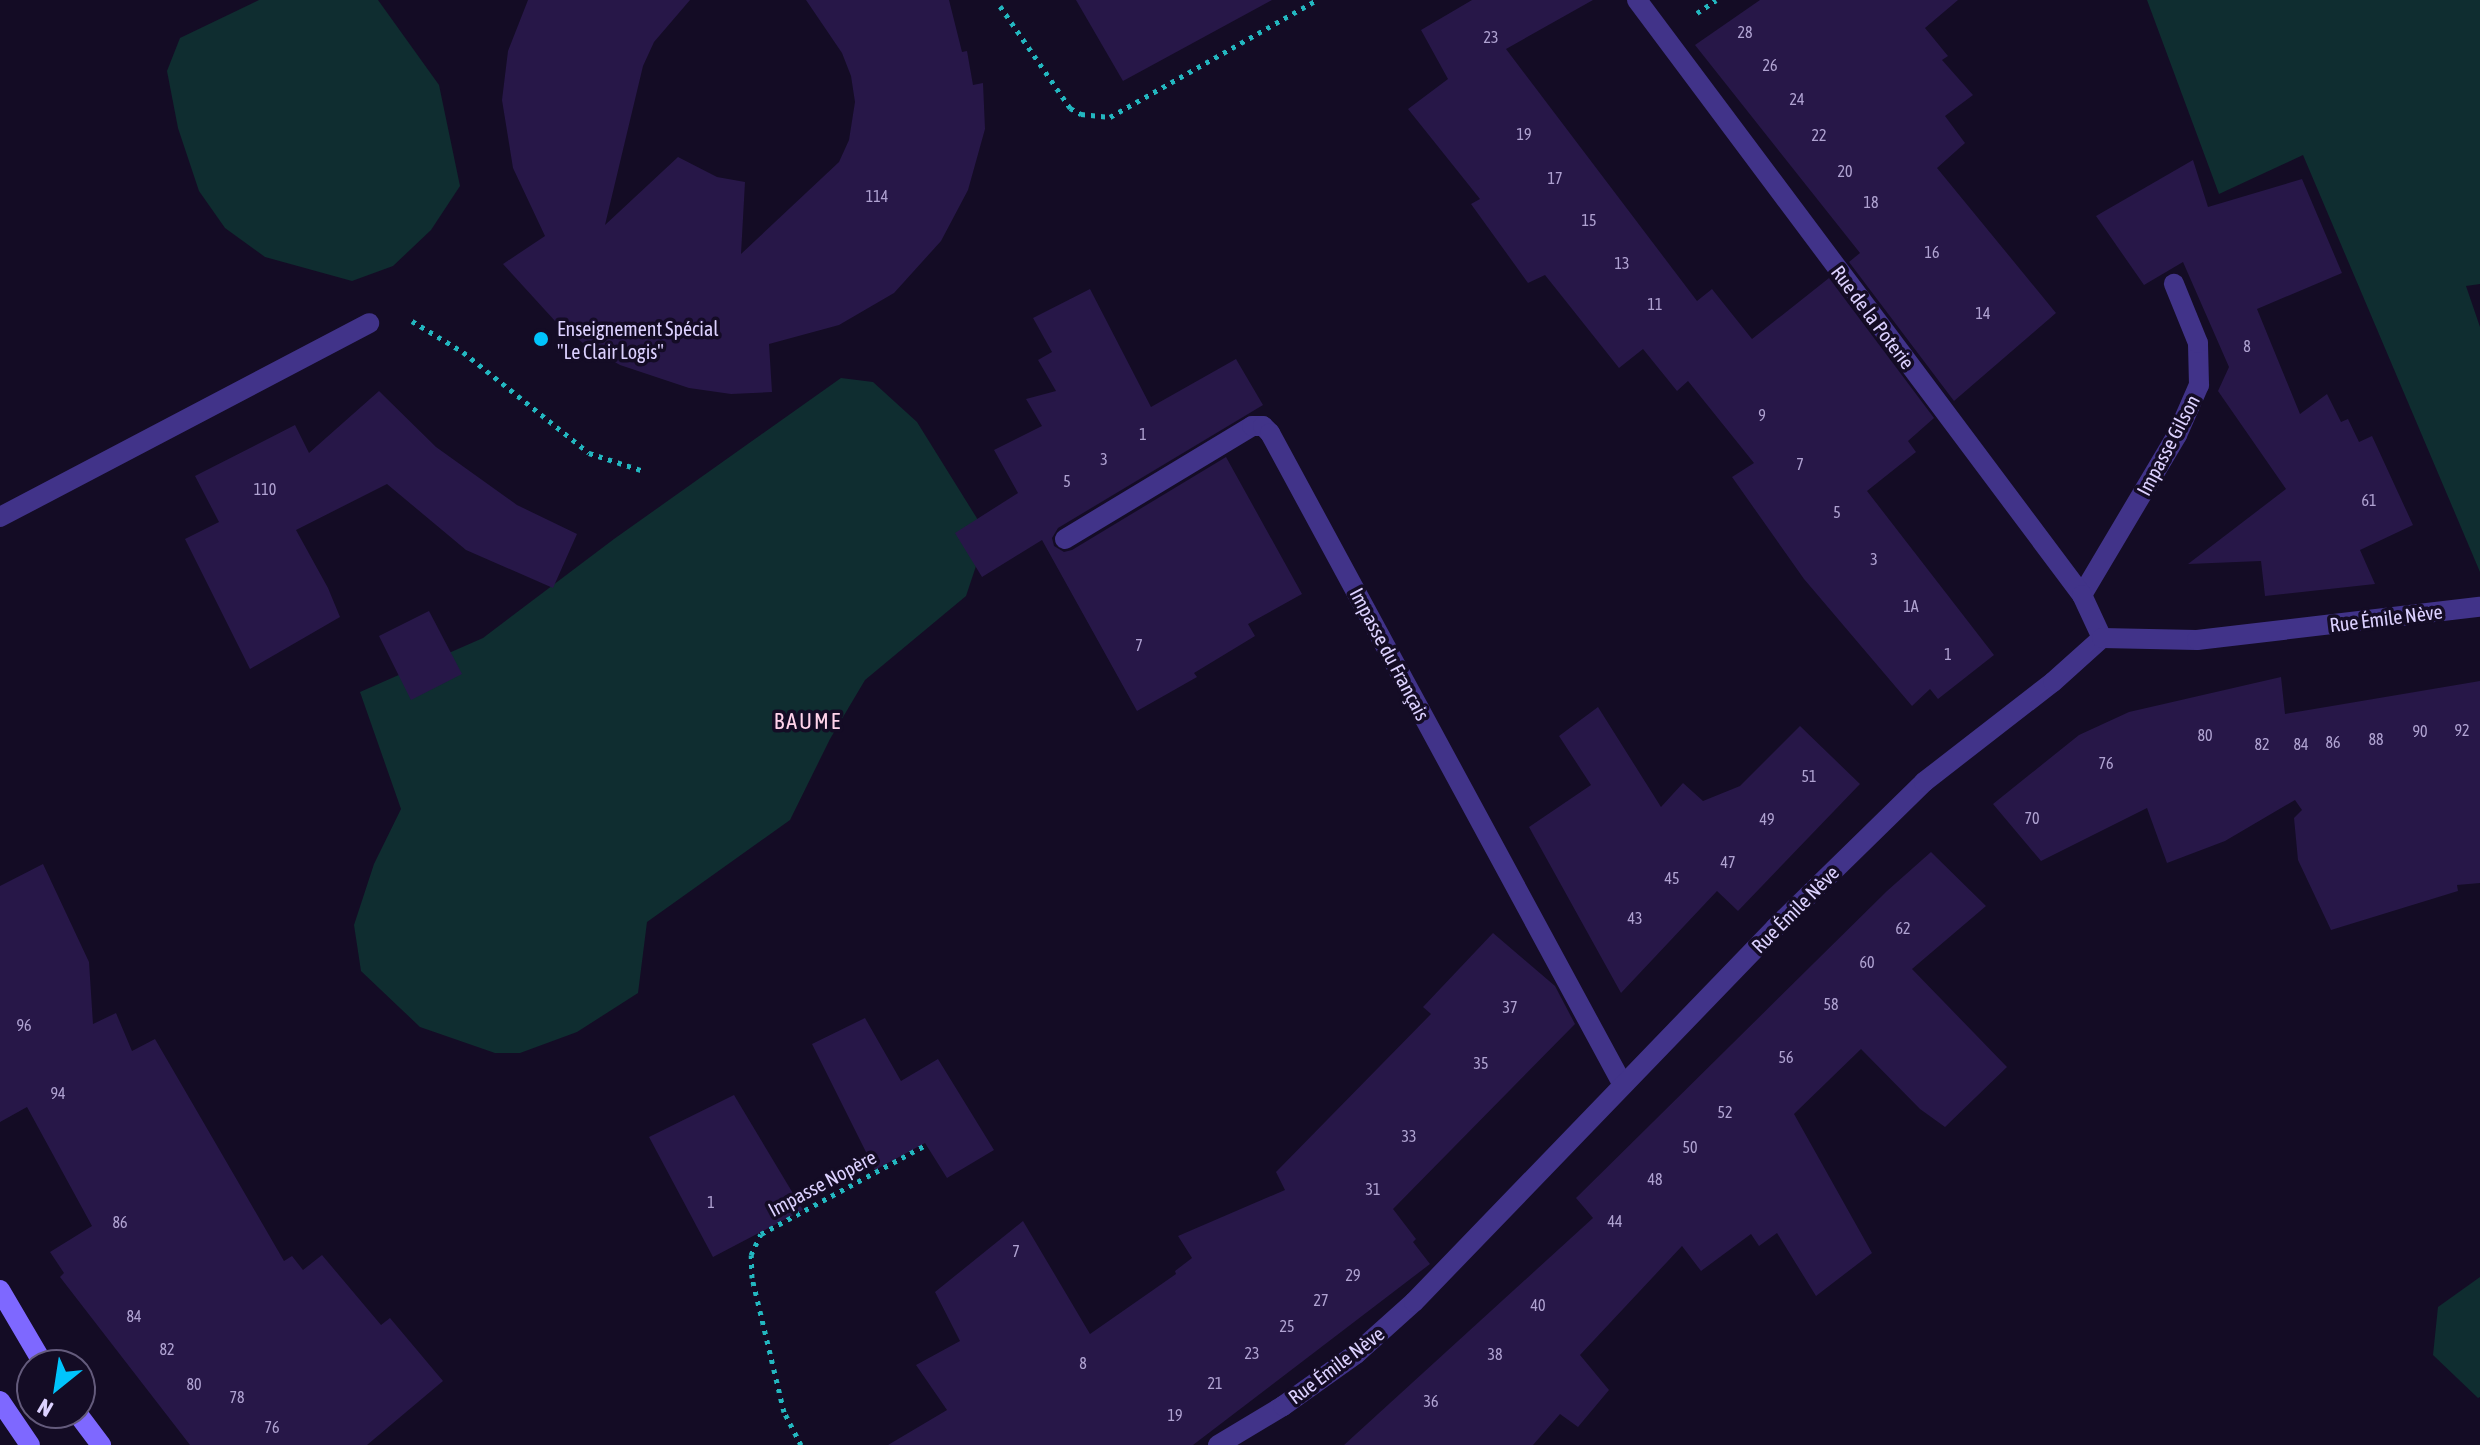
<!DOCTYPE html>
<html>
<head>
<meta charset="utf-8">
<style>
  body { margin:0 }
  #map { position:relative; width:2480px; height:1445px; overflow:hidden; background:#140c25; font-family:"Asap Condensed",sans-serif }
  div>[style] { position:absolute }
  .green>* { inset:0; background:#0f2d30 }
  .building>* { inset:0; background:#271748 }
  .path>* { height:5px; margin-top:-2.5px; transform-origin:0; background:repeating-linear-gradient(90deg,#23b7c0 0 4px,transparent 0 10px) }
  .lane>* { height:20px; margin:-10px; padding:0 10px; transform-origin:10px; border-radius:10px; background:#413389 }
  .street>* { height:20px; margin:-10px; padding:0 10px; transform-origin:10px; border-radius:10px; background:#413389 }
  .secondary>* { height:20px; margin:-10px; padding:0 10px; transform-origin:10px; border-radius:10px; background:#7e68ff }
  .dots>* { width:22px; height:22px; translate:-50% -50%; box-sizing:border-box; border:4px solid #140c25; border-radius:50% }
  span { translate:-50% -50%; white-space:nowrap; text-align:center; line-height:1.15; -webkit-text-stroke:7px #140c25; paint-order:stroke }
  .number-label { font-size:16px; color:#afa2d1 }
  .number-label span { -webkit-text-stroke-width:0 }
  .street-label { font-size:20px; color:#dcd1ff }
  .poi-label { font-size:20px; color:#dcd1ff }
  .left { translate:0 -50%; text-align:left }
  .neighbourhood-label { font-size:22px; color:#ffd3ea; letter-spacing:2px }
  .north { position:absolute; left:16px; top:1349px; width:80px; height:80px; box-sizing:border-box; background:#140c25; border:2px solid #645b7c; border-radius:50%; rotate:210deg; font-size:22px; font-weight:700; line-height:32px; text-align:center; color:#dcd1ff }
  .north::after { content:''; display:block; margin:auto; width:28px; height:36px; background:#00c4fc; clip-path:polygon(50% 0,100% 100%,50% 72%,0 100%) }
</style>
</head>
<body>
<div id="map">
  <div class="green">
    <div style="clip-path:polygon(259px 0,378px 0,439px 85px,460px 186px,431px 230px,393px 266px,352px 281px,265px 257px,225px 228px,199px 191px,178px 128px,167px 71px,180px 38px)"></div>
    <div style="clip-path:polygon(2147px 0,2480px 0,2480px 284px,2466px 286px,2480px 327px,2480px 572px,2303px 155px,2219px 194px)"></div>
    <div style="clip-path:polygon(841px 378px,873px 382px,917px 422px,978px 520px,979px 557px,966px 596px,865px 680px,830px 739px,790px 820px,647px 922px,638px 993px,577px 1032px,520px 1053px,495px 1053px,420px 1027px,361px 971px,354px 925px,374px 864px,401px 809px,360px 692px,483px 638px,614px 539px)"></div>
    <div style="clip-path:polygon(2480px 1277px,2480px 1397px,2478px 1398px,2433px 1355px,2438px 1307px)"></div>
  </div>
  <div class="building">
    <div style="clip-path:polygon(528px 0,690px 0,654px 42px,643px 66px,605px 225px,678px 157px,717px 177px,745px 182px,741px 254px,839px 162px,849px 140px,855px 102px,851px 76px,842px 53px,806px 0,949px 0,962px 52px,967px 51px,973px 85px,983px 83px,985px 129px,968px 190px,941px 241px,894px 293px,839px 325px,769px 344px,772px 392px,731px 394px,689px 388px,620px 365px,588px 347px,555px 321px,503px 264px,545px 236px,513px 168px,502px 100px,508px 51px)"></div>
    <div style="clip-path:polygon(1076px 0,1272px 0,1123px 81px)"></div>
    <div style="clip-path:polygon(1472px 0,1593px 0,1506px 49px,1697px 301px,1712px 289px,1752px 339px,1829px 278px,1934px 418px,1908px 441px,1916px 452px,1867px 491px,1994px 655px,1938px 699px,1930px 689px,1912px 706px,1804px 579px,1732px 477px,1754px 463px,1688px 381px,1677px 391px,1643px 349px,1619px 368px,1545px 275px,1528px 283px,1471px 204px,1480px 199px,1408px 109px,1448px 79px,1421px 30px)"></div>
    <div style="clip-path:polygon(1760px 0,1958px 0,1925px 28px,1948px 56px,1942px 60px,1973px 95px,1945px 116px,1965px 143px,1937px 168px,2056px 313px,1954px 401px,1849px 262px,1860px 253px,1695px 45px)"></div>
    <div style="clip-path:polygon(2193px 160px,2208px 207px,2302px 179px,2342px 273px,2257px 309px,2300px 414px,2327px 394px,2341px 422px,2348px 419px,2359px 442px,2372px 436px,2413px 525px,2360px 550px,2375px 584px,2265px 596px,2261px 561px,2188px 564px,2286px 489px,2218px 391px,2229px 367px,2183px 262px,2144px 285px,2096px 216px)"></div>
    <div style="clip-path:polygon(1090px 289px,1151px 407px,1236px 359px,1263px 405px,1058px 528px,1052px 538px,1054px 546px,1064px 552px,1072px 550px,1226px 457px,1302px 594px,1248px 624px,1255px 636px,1194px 673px,1197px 677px,1137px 711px,1042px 540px,982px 577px,955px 533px,1018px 493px,994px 450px,1042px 426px,1026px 399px,1056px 391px,1038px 360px,1052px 352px,1033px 318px)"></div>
    <div style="clip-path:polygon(379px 391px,436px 447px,517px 505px,577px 534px,553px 588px,466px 550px,387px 484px,296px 530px,328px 588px,340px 617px,250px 669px,185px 539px,219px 522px,195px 476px,295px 425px,309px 453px)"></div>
    <div style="clip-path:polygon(429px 611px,462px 674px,411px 700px,379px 636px)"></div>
    <div style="clip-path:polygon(2281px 677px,2285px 714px,2480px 681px,2480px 883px,2457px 885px,2458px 891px,2331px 930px,2298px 860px,2294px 818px,2302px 810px,2295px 800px,2225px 841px,2167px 863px,2147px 808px,2041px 861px,1993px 804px,2079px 735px,2129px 712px)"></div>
    <div style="clip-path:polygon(1598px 707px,1661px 807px,1683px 783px,1703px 801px,1740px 786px,1800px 726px,1860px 784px,1738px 911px,1717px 891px,1621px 993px,1529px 827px,1591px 785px,1559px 736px)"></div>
    <div style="clip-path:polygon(1931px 852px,1986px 906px,1912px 969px,2007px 1067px,1945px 1127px,1920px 1109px,1861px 1049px,1794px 1114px,1872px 1253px,1816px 1296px,1777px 1233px,1759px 1246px,1751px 1234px,1701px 1271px,1682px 1246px,1580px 1355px,1609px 1390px,1578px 1427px,1560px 1414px,1533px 1445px,1344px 1445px,1593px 1218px,1576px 1198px,1887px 891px)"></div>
    <div style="clip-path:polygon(43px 864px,89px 962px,93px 1024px,116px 1013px,132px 1051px,155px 1039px,284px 1261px,292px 1256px,303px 1270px,322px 1255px,381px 1325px,390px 1318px,443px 1381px,367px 1445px,190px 1445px,60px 1277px,64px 1273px,50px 1252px,92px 1226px,27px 1107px,0 1122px,0 886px)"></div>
    <div style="clip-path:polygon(1493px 933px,1555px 986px,1575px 1024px,1393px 1209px,1416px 1239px,1413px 1242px,1430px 1264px,1193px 1445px,888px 1445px,947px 1410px,916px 1365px,960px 1341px,935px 1292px,1023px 1221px,1090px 1334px,1176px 1274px,1175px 1271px,1192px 1258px,1178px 1236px,1285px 1190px,1276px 1172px,1431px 1014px,1423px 1007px)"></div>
    <div style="clip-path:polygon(865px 1018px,901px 1081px,938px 1059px,994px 1150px,947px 1178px,925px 1143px,875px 1170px,812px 1044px)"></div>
    <div style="clip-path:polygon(734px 1095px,803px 1210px,713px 1257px,649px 1137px)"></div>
  </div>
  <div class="path">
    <div style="left:1000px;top:6px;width:124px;rotate:55.5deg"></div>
    <div style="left:1070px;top:108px;width:13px;rotate:29deg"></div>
    <div style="left:1081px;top:114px;width:29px;rotate:6deg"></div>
    <div style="left:1110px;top:117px;width:238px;rotate:-29.5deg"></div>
    <div style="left:1697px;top:13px;width:23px;rotate:-34deg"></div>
    <div style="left:412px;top:321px;width:60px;rotate:31.3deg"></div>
    <div style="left:463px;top:352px;width:161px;rotate:38.7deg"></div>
    <div style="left:589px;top:453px;width:58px;rotate:18.1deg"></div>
    <div style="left:801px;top:1445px;width:37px;rotate:-117deg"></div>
    <div style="left:784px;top:1412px;width:138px;rotate:-103.4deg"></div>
    <div style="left:752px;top:1278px;width:23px;rotate:-92deg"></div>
    <div style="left:751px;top:1255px;width:23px;rotate:-65deg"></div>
    <div style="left:761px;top:1234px;width:185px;rotate:-28.4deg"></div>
  </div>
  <div class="lane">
    <div style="left:0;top:517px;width:417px;rotate:-27.7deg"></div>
    <div style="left:1065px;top:539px;width:218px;rotate:-31.1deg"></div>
    <div style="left:1252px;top:426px;width:11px"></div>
    <div style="left:1263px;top:426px;width:10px;rotate:45deg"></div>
    <div style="left:1270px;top:433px;width:741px;rotate:61.57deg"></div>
    <div style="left:2082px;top:595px;width:186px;rotate:-59.3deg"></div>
    <div style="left:2177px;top:435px;width:55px;rotate:-66.3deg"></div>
    <div style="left:2199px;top:385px;width:42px;rotate:-91.4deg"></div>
    <div style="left:2198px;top:343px;width:64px;rotate:-112.1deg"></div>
  </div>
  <div class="street">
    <div style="left:1637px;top:0;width:743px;rotate:53.21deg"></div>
    <div style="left:2082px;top:595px;width:47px;rotate:65.1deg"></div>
    <div style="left:1218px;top:1445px;width:76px;rotate:-31deg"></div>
    <div style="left:1283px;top:1406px;width:90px;rotate:-35.5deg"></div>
    <div style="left:1356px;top:1354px;width:78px;rotate:-41.9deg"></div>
    <div style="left:1414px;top:1302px;width:520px;rotate:-46.01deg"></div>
    <div style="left:1775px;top:928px;width:209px;rotate:-44.4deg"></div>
    <div style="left:1924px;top:782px;width:163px;rotate:-37.8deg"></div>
    <div style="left:2053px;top:682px;width:66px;rotate:-41.9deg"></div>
    <div style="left:2102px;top:638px;width:95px;rotate:1.2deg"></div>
    <div style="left:2197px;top:640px;width:285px;rotate:-6.7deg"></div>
  </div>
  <div class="secondary">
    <div style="left:0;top:1290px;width:87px;rotate:59.6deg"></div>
    <div style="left:0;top:1401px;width:53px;rotate:55.7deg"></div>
    <div style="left:77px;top:1413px;width:40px;rotate:53deg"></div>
  </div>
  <div class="dots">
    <div style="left:541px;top:339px;background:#00c4fc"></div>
  </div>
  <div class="number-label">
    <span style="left:1745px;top:32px">28</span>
    <span style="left:1491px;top:37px">23</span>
    <span style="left:1770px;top:65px">26</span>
    <span style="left:1797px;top:99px">24</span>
    <span style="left:1524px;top:134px">19</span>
    <span style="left:1819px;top:135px">22</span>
    <span style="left:1845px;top:171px">20</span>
    <span style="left:1555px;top:178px">17</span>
    <span style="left:877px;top:196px">114</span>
    <span style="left:1871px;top:202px">18</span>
    <span style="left:1589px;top:220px">15</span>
    <span style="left:1932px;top:252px">16</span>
    <span style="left:1622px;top:263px">13</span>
    <span style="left:1655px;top:304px">11</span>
    <span style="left:1983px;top:313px">14</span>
    <span style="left:2247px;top:346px">8</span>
    <span style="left:1762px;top:415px">9</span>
    <span style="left:1143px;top:434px">1</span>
    <span style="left:1104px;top:459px">3</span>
    <span style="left:1800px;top:464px">7</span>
    <span style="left:1067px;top:481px">5</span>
    <span style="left:265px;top:489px">110</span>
    <span style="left:2369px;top:500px">61</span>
    <span style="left:1837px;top:512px">5</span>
    <span style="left:1874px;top:559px">3</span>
    <span style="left:1911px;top:606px">1A</span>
    <span style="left:1139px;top:645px">7</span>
    <span style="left:1948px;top:654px">1</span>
    <span style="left:2462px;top:730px">92</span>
    <span style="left:2420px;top:731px">90</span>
    <span style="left:2205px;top:735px">80</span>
    <span style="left:2376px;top:739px">88</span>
    <span style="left:2333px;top:742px">86</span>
    <span style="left:2262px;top:744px">82</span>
    <span style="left:2301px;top:744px">84</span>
    <span style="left:2106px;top:763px">76</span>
    <span style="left:1809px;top:776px">51</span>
    <span style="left:2032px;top:818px">70</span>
    <span style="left:1767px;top:819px">49</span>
    <span style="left:1728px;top:862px">47</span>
    <span style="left:1672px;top:878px">45</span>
    <span style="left:1635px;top:918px">43</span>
    <span style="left:1903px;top:928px">62</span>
    <span style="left:1867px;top:962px">60</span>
    <span style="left:1831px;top:1004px">58</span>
    <span style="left:1510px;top:1007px">37</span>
    <span style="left:24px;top:1025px">96</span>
    <span style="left:1786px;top:1057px">56</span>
    <span style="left:1481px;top:1063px">35</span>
    <span style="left:58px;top:1093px">94</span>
    <span style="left:1725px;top:1112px">52</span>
    <span style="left:1409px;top:1136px">33</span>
    <span style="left:1690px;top:1147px">50</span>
    <span style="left:1655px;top:1179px">48</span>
    <span style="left:1373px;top:1189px">31</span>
    <span style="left:711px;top:1202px">1</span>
    <span style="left:1615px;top:1221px">44</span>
    <span style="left:120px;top:1222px">86</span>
    <span style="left:1016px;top:1251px">7</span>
    <span style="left:1353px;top:1275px">29</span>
    <span style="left:1321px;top:1300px">27</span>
    <span style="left:1538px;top:1305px">40</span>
    <span style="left:134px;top:1316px">84</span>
    <span style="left:1287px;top:1326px">25</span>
    <span style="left:167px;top:1349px">82</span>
    <span style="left:1252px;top:1353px">23</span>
    <span style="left:1495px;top:1354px">38</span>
    <span style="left:1083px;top:1363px">8</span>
    <span style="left:1215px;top:1383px">21</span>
    <span style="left:194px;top:1384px">80</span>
    <span style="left:237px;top:1397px">78</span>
    <span style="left:1431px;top:1401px">36</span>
    <span style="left:1175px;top:1415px">19</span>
    <span style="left:272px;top:1427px">76</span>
  </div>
  <div class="street-label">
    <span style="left:1873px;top:317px;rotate:53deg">Rue de la Poterie</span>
    <span style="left:2168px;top:445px;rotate:-62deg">Impasse Gilson</span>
    <span style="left:2386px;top:618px;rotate:-7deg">Rue Émile Nève</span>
    <span style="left:1390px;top:654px;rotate:62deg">Impasse du Français</span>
    <span style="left:1795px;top:909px;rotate:-45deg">Rue Émile Nève</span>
    <span style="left:822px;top:1183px;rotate:-28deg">Impasse Nopère</span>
    <span style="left:1336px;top:1365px;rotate:-37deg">Rue Émile Nève</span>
  </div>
  <div class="poi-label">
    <span class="left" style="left:557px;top:340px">Enseignement Spécial<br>"Le Clair Logis"</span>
  </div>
  <div class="neighbourhood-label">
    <span style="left:808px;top:722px">BAUME</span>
  </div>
  <div class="north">N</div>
</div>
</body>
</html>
